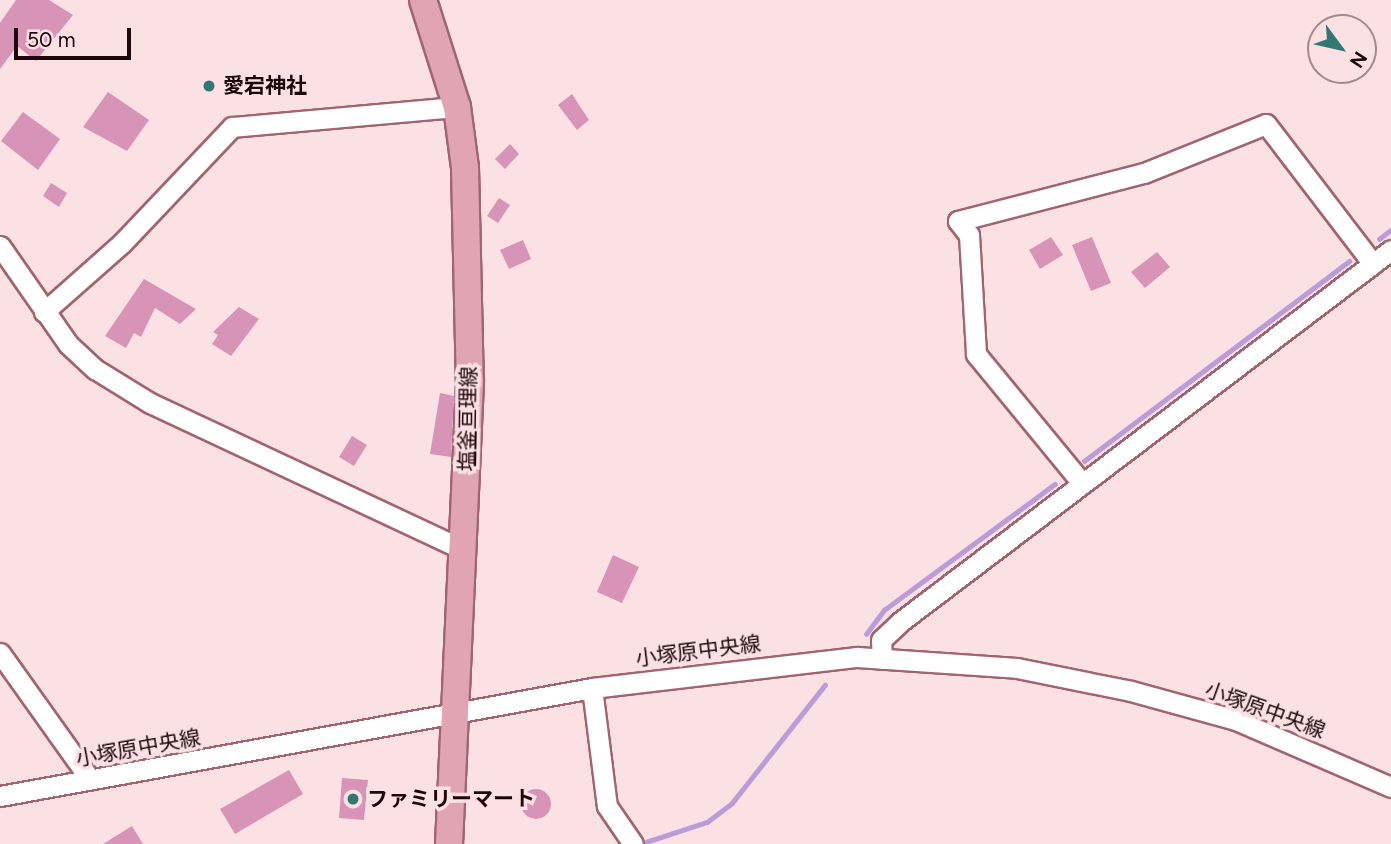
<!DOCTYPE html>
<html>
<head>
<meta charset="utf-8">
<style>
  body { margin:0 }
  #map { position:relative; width:1391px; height:844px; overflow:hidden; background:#fbe0e4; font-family:Figtree,"Noto Sans JP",sans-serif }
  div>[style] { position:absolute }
  .stream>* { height:4.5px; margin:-2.25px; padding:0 2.25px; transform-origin:2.25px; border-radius:2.25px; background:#bb9cd9 }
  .building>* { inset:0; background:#d794b6 }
  .round { border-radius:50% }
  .roads { filter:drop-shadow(2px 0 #a06571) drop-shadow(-2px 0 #a06571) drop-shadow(0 2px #a06571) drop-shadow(0 -2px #a06571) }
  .minor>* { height:19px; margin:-9.5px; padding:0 9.5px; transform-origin:9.5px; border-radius:9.5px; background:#fff }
  .major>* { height:26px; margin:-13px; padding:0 13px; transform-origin:13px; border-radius:13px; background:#e1a4b2 }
  .dots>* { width:19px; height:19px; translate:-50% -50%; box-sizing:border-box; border:4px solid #fbe0e4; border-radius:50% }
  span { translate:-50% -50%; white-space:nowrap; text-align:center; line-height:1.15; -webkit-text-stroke:7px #fbe0e4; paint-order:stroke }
  .poi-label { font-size:21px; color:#1d070c; font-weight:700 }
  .left { translate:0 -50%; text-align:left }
  .street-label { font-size:21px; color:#1d070c }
  .north { position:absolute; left:1307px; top:14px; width:70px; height:70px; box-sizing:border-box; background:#fbe0e4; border:2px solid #a2898e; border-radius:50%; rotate:123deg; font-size:19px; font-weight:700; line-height:28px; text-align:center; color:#1d070c }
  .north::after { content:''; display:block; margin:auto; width:24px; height:32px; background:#307871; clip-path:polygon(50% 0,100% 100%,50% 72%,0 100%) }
  .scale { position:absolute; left:14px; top:28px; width:117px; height:32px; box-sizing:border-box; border:4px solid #1d070c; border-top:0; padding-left:9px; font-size:21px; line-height:24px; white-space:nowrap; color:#1d070c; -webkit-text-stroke:5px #fbe0e4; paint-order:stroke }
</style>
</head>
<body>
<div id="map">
  <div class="stream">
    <div style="left:1379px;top:239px;width:15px;rotate:-37deg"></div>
    <div style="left:1084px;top:461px;width:332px;rotate:-37deg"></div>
    <div style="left:866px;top:634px;width:30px;rotate:-53deg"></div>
    <div style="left:884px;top:610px;width:212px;rotate:-36.4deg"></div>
    <div style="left:646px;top:842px;width:64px;rotate:-18.2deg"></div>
    <div style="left:707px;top:822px;width:31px;rotate:-37deg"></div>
    <div style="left:732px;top:803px;width:150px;rotate:-51.8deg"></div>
  </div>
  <div class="building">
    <div style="clip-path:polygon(16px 0,49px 0,73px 15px,36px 61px,17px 46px,0 69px,0 23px)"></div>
    <div style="clip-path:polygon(108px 92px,149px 120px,127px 151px,83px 127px)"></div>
    <div style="clip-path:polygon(572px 94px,589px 120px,577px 130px,558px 105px)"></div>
    <div style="clip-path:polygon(23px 112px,60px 139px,38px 170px,1px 141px)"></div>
    <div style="clip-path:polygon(510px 144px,519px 154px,505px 169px,495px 159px)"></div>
    <div style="clip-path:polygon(51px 183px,67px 193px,59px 207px,43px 196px)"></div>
    <div style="clip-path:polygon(499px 198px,510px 205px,498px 223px,487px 216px)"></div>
    <div style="clip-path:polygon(1051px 237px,1063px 255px,1040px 269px,1029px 250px)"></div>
    <div style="clip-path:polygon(1092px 237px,1111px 283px,1091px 291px,1072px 245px)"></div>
    <div style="clip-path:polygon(523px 240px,531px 259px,509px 269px,500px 250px)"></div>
    <div style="clip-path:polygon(1157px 252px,1170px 267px,1145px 288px,1131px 272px)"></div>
    <div style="clip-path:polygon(144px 279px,196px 309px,180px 324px,155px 308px,141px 337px,134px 333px,126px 348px,105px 336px)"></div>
    <div style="clip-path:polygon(239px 307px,259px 319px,231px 356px,212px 344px,218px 335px,213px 332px)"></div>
    <div style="clip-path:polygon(440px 393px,454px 396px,451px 457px,430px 454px)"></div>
    <div style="clip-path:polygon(352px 436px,367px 445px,354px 466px,339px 457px)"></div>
    <div style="clip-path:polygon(613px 555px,639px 567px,622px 603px,597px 592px)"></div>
    <div style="clip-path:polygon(289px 770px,303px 794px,235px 834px,220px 809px)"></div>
    <div style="clip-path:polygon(342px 778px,368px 780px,364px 820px,339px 818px)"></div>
    <div class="round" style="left:521px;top:789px;width:30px;height:30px"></div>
    <div style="clip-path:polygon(132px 826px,143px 844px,103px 844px)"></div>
  </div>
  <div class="roads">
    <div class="minor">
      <div style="left:958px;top:221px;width:192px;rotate:-14.5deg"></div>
      <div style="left:1144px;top:173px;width:131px;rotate:-21.9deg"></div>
      <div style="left:1266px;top:124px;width:176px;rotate:52.6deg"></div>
      <div style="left:958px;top:221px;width:18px;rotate:52deg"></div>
      <div style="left:969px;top:235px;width:119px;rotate:86.6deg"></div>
      <div style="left:976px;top:354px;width:167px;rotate:50.6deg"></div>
      <div style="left:0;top:246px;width:119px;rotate:55.2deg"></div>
      <div style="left:68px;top:344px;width:37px;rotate:43deg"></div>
      <div style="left:95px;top:369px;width:65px;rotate:31.7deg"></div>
      <div style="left:150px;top:403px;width:347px;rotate:25.1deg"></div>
      <div style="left:44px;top:312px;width:104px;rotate:-41.5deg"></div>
      <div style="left:122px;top:243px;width:160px;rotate:-46.5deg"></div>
      <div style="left:232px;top:127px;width:226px;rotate:-5.1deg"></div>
      <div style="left:0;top:653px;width:155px;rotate:54.5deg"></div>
      <div style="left:882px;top:659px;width:19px;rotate:-93deg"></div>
      <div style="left:881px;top:640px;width:26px;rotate:-43deg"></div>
      <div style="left:900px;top:622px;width:616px;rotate:-37.15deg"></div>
      <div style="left:592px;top:688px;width:119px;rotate:82.8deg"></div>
      <div style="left:607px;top:806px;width:46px;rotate:55.6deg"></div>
      <div style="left:0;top:796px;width:602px;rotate:-10.34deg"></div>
      <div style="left:592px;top:688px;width:267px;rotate:-6.7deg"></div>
      <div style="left:857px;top:657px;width:160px;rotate:3.9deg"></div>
      <div style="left:1017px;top:668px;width:116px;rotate:11.4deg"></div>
      <div style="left:1131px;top:691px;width:109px;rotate:15.4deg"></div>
      <div style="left:1236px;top:720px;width:169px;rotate:23.4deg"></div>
    </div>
    <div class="major">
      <div style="left:423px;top:0;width:112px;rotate:72.4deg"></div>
      <div style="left:457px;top:107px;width:62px;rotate:82.5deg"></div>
      <div style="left:465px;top:168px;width:214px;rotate:88.7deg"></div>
      <div style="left:470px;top:382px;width:462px;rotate:92.6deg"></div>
    </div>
  </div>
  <div class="dots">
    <div style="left:209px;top:86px;background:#307871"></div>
    <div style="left:353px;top:799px;background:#307871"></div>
  </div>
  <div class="poi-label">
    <span class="left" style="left:223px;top:86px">愛宕神社</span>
    <span class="left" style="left:367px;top:799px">ファミリーマート</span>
  </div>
  <div class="street-label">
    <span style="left:468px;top:419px;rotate:-89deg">塩釜亘理線</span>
    <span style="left:698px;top:651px;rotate:-7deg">小塚原中央線</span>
    <span style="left:1265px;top:710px;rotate:20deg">小塚原中央線</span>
    <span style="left:138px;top:748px;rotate:-10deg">小塚原中央線</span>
  </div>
  <div class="north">N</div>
  <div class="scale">50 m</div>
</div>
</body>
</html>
